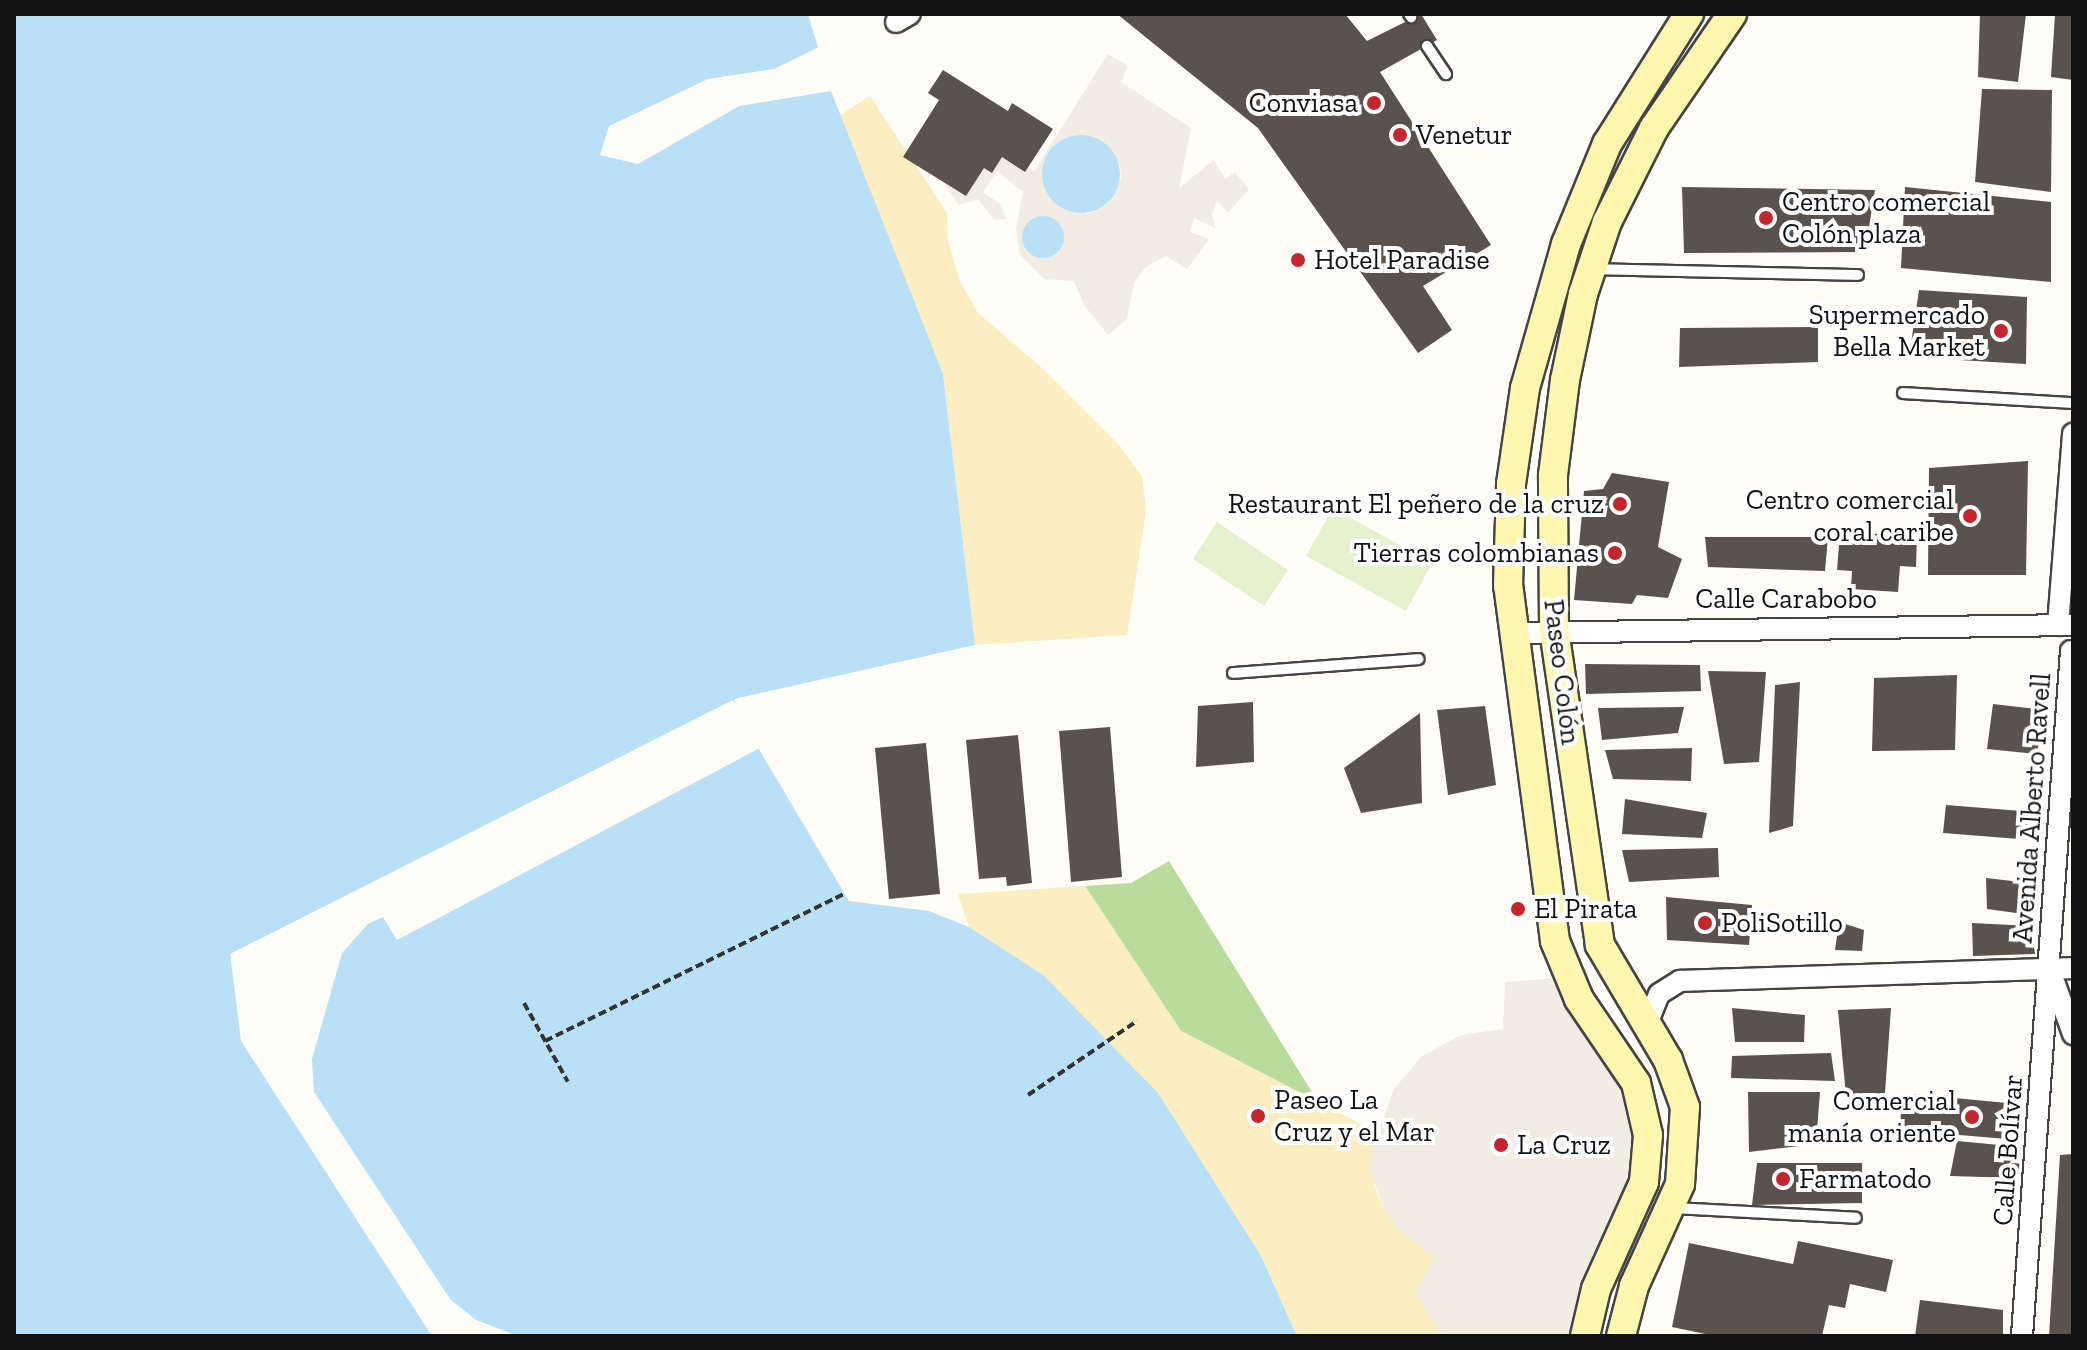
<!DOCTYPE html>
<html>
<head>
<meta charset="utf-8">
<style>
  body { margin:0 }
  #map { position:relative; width:2087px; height:1350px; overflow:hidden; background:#fffdf5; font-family:"Zilla Slab",serif }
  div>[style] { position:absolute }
  .forest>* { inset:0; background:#b9dc9c }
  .sand>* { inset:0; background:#fbeec1 }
  .pitch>* { inset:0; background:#e6f2cf }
  .plaza>* { inset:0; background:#f1ede2 }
  .water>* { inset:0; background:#b9e0f7 }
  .round { border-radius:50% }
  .pier>* { inset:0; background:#fffdf5 }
  .building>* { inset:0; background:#5a524d }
  .path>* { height:4px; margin-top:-2px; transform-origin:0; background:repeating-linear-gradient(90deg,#333 0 8px,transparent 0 12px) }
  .roads { filter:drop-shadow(2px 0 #444) drop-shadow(-2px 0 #444) drop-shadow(0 2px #444) drop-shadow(0 -2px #444) }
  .lane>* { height:10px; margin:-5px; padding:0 5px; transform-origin:5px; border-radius:5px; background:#fff }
  .street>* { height:20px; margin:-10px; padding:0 10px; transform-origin:10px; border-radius:10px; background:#fff }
  .secondary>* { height:28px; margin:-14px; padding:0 14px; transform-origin:14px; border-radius:14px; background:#fff6b0 }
  .dots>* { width:22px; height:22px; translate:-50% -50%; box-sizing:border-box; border:4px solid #fff; border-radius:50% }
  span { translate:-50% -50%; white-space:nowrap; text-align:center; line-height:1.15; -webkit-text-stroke:8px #fff; paint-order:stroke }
  .poi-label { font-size:28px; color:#111 }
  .right { translate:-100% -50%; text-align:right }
  .left { translate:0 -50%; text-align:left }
  .street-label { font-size:28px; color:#111 }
  .frame { position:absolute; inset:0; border:16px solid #111; pointer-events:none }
</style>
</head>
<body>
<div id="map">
  <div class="forest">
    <div style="clip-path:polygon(1169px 861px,1318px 1102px,1181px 1031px,1085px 886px,1131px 883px)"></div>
  </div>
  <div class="sand">
    <div style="clip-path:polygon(870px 96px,947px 213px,948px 242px,960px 282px,978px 313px,1042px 368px,1120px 446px,1142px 477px,1146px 511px,1127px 635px,975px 645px,943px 374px,837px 117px)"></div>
    <div style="clip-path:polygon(1085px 886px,1181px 1031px,1371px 1129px,1374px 1185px,1385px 1211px,1401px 1233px,1435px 1257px,1415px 1292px,1442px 1336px,1297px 1336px,1261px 1256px,1043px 975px,969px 927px,958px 894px)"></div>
  </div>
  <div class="pitch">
    <div style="clip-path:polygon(1333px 508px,1432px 563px,1406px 611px,1306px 556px)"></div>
    <div style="clip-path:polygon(1217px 522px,1288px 570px,1264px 606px,1193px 559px)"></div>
  </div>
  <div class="plaza">
    <div style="clip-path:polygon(evenodd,1108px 54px,1128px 66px,1121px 82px,1191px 128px,1179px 188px,1214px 160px,1225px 179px,1235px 172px,1249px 190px,1228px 212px,1217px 201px,1212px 214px,1215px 228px,1194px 218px,1190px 232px,1209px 239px,1187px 269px,1166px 256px,1146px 267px,1134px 283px,1127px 319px,1108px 335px,1084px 305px,1074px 281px,1044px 279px,1019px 254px,1016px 228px,1023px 192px,997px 171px,983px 192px,999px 203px,1007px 219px,994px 220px,978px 199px,959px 205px,919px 146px,955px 111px,1034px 171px,1108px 54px,1082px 135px,1106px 144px,1120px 165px,1121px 178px,1109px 202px,1087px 214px,1082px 135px,1108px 54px,1044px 216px,1056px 221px,1058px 251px,1046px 258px,1027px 251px,1022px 238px,1044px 216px)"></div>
    <div style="clip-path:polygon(1558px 978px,1622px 1071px,1641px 1155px,1577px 1336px,1442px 1336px,1415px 1292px,1435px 1257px,1401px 1233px,1385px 1211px,1370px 1171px,1371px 1129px,1379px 1130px,1394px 1089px,1422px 1056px,1461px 1035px,1503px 1029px,1505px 982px)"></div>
  </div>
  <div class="water">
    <div style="clip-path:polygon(14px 14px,808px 14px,831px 91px,943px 374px,975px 645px,734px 699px,738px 714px,849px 901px,929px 911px,969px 927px,1043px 975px,1158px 1093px,1261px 1256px,1297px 1336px,14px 1336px)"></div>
    <div class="round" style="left:1042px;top:135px;width:78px;height:78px"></div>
    <div class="round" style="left:1022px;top:216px;width:42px;height:42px"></div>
  </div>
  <div class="pier">
    <div style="clip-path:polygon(819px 47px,831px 91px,739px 106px,638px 164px,600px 155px,609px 126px,628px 117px,708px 79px,774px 69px)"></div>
    <div style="clip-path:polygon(733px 700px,760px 748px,397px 940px,383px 917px,368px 924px,342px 953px,312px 1059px,314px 1092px,450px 1299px,476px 1320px,518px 1336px,432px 1336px,241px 1041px,230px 954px)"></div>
  </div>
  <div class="building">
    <div style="clip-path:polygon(1117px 14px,1345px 14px,1367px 41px,1421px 14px,1437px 40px,1380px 72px,1491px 245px,1423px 286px,1452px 330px,1418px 353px,1258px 128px)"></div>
    <div style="clip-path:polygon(1980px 14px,2026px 14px,2018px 82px,1978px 77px)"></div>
    <div style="clip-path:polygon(2055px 14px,2073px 14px,2073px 80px,2051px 77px)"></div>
    <div style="clip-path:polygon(943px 70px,1008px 111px,1012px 103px,1053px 129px,1025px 172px,1002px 157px,992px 173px,984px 168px,966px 196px,903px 157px,939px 100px,928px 93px)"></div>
    <div style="clip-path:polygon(1982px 89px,2052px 90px,2051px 192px,1975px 182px)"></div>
    <div style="clip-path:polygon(1682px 187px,1875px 190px,1865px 252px,1684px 253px)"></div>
    <div style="clip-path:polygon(1905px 187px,2051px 202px,2051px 282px,1901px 268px)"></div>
    <div style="clip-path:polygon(1919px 290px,2027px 297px,2026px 364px,1909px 357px)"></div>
    <div style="clip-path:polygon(1818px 327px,1818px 362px,1679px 367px,1680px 328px)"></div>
    <div style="clip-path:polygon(2028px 461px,2026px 575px,1928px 575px,1929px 468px)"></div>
    <div style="clip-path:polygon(1612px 473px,1669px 482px,1658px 547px,1682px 559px,1668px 598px,1637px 595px,1632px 604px,1574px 600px,1584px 491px,1603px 489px)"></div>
    <div style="clip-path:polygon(1840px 532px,1917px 536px,1916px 567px,1900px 566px,1898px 592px,1851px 589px,1852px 571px,1837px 570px)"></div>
    <div style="clip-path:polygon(1705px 537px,1828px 537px,1825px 571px,1708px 567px)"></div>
    <div style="clip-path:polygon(1585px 664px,1700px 665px,1701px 691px,1586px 694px)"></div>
    <div style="clip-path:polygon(1708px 671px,1766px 672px,1759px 762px,1724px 764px)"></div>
    <div style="clip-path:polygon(1957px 675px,1955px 750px,1872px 751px,1874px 678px)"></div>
    <div style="clip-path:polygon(1800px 682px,1793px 826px,1769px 833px,1775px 685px)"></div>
    <div style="clip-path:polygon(1253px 702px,1254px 762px,1196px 767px,1198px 706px)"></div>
    <div style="clip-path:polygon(1993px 704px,2044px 710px,2037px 754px,1987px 749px)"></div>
    <div style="clip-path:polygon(1485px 706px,1496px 785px,1448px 795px,1437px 710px)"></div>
    <div style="clip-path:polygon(1684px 707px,1678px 733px,1602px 740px,1598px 708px)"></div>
    <div style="clip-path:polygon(1420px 713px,1422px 803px,1361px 813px,1344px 768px)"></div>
    <div style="clip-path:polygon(1110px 727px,1122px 877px,1071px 882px,1059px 731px)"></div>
    <div style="clip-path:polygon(1018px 735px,1032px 883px,1007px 886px,1006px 877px,979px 879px,966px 740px)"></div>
    <div style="clip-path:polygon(926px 743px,940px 894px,889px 899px,875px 748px)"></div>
    <div style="clip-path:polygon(1692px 748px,1691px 781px,1613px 779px,1605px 750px)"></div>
    <div style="clip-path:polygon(1625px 799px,1707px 813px,1702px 838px,1622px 834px)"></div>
    <div style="clip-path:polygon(1946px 805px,2035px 812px,2032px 840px,1943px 833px)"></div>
    <div style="clip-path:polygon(1718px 848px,1719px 877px,1629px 882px,1622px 850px)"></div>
    <div style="clip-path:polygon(1986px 878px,2039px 884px,2031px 915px,1987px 909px)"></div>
    <div style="clip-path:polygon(1666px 897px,1752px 905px,1749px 945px,1667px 940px)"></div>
    <div style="clip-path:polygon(1839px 922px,1864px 930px,1862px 951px,1835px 950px)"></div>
    <div style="clip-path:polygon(1972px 923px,2031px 926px,2035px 954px,1973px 956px)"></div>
    <div style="clip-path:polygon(1732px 1008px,1805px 1015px,1804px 1042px,1735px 1042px)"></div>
    <div style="clip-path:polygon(1891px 1008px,1885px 1093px,1846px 1096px,1838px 1010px)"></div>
    <div style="clip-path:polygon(1831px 1053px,1835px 1081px,1731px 1078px,1732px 1056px)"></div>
    <div style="clip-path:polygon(1748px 1092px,1820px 1092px,1816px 1144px,1749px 1152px)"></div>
    <div style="clip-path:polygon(1902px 1093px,2007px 1103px,2007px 1139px,1900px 1130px)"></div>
    <div style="clip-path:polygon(1957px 1141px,2021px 1147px,2018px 1178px,1950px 1176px)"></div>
    <div style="clip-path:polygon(2073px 1154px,2073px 1336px,2049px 1336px,2060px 1155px)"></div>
    <div style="clip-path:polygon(1757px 1163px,1862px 1163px,1862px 1203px,1752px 1205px)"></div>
    <div style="clip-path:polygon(1798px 1241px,1893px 1260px,1886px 1292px,1850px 1284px,1845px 1308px,1829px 1305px,1822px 1336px,1715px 1336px,1672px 1327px,1689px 1243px,1793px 1264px)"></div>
    <div style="clip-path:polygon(1920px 1300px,2003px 1310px,2003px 1336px,1915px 1336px)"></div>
  </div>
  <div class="path">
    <div style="left:524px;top:1003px;width:90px;rotate:60.9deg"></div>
    <div style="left:545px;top:1041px;width:333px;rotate:-26.2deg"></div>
    <div style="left:1028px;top:1095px;width:132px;rotate:-34.2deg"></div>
  </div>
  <div class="roads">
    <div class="lane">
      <div style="left:1409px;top:14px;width:4px;rotate:56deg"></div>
      <div style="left:1427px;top:46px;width:34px;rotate:56deg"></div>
      <div style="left:1593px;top:269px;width:265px;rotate:1.3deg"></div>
      <div style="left:1903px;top:393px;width:170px;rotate:3.4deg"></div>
      <div style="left:1233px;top:673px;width:186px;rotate:-4.3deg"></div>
      <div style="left:1674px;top:1208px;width:182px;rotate:3.1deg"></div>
    </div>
    <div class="street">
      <div style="left:896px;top:22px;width:16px;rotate:-30deg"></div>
      <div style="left:2058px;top:625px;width:192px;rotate:-85.5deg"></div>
      <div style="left:1515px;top:633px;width:558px;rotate:-0.82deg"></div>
      <div style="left:2052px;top:976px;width:62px;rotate:70.1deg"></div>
      <div style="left:1647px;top:1024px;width:32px;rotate:-68deg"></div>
      <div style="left:1659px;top:994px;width:25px;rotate:-32deg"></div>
      <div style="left:1680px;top:981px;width:393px;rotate:-1.9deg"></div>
      <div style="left:2022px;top:1336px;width:687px;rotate:-85.91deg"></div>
    </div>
    <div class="secondary">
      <div style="left:1585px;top:1336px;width:48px;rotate:-76.8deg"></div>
      <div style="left:1596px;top:1289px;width:117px;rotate:-65.8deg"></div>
      <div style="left:1644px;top:1182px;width:47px;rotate:-85.1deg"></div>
      <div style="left:1648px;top:1135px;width:53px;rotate:-103deg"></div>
      <div style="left:1636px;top:1083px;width:102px;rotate:-124.2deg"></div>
      <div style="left:1579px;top:999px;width:63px;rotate:-112.5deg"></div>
      <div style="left:1555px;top:941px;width:358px;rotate:-97.5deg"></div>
      <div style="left:1508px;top:586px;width:102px;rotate:-88.3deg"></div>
      <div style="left:1511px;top:484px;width:97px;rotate:-81.7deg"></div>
      <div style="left:1525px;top:388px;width:150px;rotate:-74.1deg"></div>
      <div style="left:1566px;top:244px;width:108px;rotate:-67.7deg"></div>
      <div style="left:1607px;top:144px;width:154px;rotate:-57.8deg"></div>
      <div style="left:1621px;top:1336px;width:52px;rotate:-75.4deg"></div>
      <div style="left:1634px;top:1286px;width:112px;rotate:-65.7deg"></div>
      <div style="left:1680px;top:1184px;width:77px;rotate:-86.3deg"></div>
      <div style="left:1685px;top:1107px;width:50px;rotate:-109.9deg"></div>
      <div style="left:1668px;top:1060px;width:134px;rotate:-120.6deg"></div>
      <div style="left:1600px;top:945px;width:319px;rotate:-98.3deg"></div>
      <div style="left:1554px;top:629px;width:154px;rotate:-90.4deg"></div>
      <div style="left:1553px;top:475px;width:96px;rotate:-82.8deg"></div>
      <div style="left:1565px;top:380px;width:88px;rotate:-78.2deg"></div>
      <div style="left:1583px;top:294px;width:76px;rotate:-71.6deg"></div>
      <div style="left:1607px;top:222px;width:105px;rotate:-63.4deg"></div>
      <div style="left:1654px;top:128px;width:138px;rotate:-55.6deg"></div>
    </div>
  </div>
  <div class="dots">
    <div style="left:1374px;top:103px;background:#c4262e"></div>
    <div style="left:1400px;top:135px;background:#c4262e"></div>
    <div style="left:1766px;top:218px;background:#c4262e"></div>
    <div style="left:1298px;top:260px;background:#c4262e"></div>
    <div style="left:2001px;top:331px;background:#c4262e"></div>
    <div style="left:1620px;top:504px;background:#c4262e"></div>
    <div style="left:1970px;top:516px;background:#c4262e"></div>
    <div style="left:1615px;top:553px;background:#c4262e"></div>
    <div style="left:1518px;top:909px;background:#c4262e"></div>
    <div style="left:1705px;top:923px;background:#c4262e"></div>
    <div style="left:1258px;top:1116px;background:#c4262e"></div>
    <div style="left:1972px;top:1117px;background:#c4262e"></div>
    <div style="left:1501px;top:1145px;background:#c4262e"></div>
    <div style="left:1783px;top:1179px;background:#c4262e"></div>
  </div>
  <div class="poi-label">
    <span class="right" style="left:1358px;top:103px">Conviasa</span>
    <span class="left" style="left:1416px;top:135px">Venetur</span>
    <span class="left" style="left:1782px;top:218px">Centro comercial<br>Colón plaza</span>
    <span class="left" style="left:1314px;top:260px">Hotel Paradise</span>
    <span class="right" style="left:1985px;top:331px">Supermercado<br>Bella Market</span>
    <span class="right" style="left:1954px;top:516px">Centro comercial<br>coral caribe</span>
    <span class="right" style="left:1604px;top:504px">Restaurant El peñero de la cruz</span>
    <span class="right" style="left:1599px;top:553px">Tierras colombianas</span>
    <span class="left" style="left:1534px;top:909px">El Pirata</span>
    <span class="left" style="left:1721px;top:923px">PoliSotillo</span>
    <span class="left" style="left:1274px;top:1116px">Paseo La<br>Cruz y el Mar</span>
    <span class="right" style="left:1956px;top:1117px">Comercial<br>manía oriente</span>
    <span class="left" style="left:1517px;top:1145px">La Cruz</span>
    <span class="left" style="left:1799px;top:1179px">Farmatodo</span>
  </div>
  <div class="street-label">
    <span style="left:1786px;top:599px">Calle Carabobo</span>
    <span style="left:1562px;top:672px;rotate:83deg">Paseo Colón</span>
    <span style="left:2032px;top:808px;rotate:-86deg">Avenida Alberto Ravell</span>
    <span style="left:2008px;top:1150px;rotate:-86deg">Calle Bolívar</span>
  </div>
  <div class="frame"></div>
</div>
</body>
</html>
